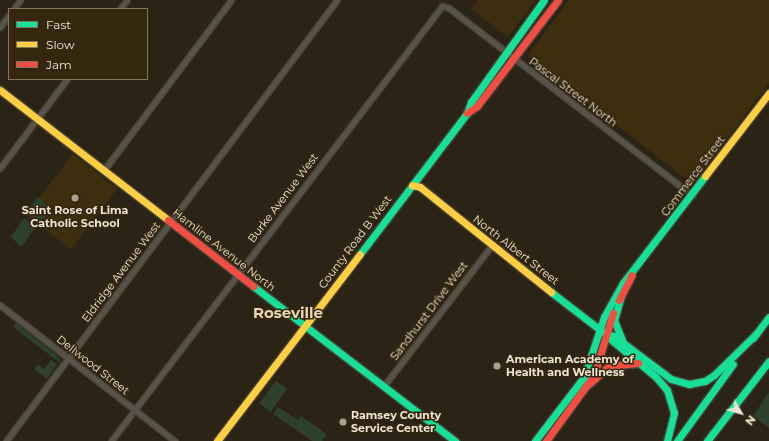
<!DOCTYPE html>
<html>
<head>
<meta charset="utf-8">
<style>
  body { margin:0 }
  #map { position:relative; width:769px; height:441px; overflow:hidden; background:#2b2416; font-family:Montserrat,sans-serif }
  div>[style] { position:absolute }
  .built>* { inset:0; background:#3d2e0e }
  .green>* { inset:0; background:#2e3f2c }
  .roads { filter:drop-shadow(1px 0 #474137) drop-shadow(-1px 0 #474137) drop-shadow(0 1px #474137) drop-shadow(0 -1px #474137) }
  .street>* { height:5px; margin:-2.5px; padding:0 2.5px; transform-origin:2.5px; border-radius:2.5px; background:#585348 }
  .fast>* { height:7px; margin:-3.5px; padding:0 3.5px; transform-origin:3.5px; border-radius:3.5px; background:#16e098 }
  .slow>* { height:7px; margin:-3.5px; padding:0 3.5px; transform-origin:3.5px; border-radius:3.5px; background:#ffcf43 }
  .jam>* { height:7px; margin:-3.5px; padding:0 3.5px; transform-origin:3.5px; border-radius:3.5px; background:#f24e42 }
  .dots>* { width:11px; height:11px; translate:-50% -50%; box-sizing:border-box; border:2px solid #34270d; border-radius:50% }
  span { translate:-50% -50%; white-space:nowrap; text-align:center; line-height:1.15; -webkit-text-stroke:3px #34270d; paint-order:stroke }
  .street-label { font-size:11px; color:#ede4d5 }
  .poi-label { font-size:11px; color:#ede4d5; font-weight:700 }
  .left { translate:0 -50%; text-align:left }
  .district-label { font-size:15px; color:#e7d7b8; font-weight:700 }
  .legend { position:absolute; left:8px; top:8px; width:140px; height:72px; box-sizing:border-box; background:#34270d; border:1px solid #7e735d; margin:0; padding:5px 7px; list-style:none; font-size:12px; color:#ede4d5 }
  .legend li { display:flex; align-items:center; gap:8px; height:20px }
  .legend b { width:20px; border:1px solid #7e735d }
  .north { position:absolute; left:721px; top:393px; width:40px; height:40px; -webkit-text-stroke:3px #34270d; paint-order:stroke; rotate:128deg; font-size:11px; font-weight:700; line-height:16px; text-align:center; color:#ede4d5 }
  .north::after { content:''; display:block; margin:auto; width:14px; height:18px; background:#ede4d5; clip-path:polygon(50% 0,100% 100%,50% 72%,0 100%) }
</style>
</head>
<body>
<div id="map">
  <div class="built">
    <div style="clip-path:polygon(478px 0,536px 0,508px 37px,471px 9px)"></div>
    <div style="clip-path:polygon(569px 0,769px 0,769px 83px,693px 184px,527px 56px)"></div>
    <div style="clip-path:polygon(73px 154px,117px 189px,71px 249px,26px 215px)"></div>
  </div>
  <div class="green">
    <div style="clip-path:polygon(38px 197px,51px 209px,40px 223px,27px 212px)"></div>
    <div style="clip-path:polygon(24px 218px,32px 224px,25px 234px,32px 224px,36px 227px,21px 247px,11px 237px)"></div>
    <div style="clip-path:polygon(16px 323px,59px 357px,60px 363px,13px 327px)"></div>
    <div style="clip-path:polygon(51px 360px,57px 364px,47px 379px,34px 369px,38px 364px,44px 369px)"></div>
    <div style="clip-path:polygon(276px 381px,287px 389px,271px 412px,259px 403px)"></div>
    <div style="clip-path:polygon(769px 392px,769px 428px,753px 416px)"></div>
    <div style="clip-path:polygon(278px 407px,298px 420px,301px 416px,327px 434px,322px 441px,312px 441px,273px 414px)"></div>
  </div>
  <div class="roads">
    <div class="street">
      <div style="left:14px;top:9px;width:11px;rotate:-56deg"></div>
      <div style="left:120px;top:9px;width:11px;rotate:-52deg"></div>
      <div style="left:0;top:27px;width:15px;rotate:-53deg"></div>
      <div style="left:0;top:168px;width:111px;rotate:-53deg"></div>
      <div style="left:104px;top:170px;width:212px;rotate:-53.2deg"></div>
      <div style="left:0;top:305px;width:222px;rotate:37.9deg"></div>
      <div style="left:383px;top:387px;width:178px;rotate:-52.5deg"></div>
      <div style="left:6px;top:441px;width:551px;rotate:-53.11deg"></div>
      <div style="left:111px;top:441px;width:547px;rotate:-52.73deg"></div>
      <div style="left:442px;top:6px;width:7px;rotate:16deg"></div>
      <div style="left:449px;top:8px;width:307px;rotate:37.6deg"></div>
    </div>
    <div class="fast">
      <div style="left:360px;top:254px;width:177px;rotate:-52.8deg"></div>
      <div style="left:467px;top:113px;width:12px;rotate:-70deg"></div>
      <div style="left:471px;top:102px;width:125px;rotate:-54.4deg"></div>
      <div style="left:253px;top:286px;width:255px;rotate:37.5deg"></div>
      <div style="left:551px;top:292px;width:66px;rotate:37.6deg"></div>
      <div style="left:621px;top:296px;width:25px;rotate:106deg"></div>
      <div style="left:614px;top:320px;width:22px;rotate:68deg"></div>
      <div style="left:607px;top:334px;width:7px;rotate:16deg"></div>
      <div style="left:614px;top:336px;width:71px;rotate:37deg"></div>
      <div style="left:671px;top:379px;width:19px;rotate:16deg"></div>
      <div style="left:689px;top:384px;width:16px;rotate:-11deg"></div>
      <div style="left:705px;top:381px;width:11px;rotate:-34deg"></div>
      <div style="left:714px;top:375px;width:59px;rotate:-44.3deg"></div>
      <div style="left:608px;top:337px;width:62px;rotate:39.8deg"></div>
      <div style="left:656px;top:377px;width:17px;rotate:50deg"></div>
      <div style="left:667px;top:390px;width:24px;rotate:73deg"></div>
      <div style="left:674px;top:413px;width:29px;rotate:104deg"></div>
      <div style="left:753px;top:338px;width:26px;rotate:-53deg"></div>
      <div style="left:535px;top:441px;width:81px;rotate:-52.6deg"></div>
      <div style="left:584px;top:377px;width:63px;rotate:-71.6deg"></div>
      <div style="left:604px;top:317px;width:39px;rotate:-61deg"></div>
      <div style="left:623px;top:283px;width:135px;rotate:-52.5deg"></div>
      <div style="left:677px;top:441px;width:95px;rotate:-54deg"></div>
      <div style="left:707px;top:441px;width:101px;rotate:-52.2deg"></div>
    </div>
    <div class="slow">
      <div style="left:0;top:90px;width:212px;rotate:37.7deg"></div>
      <div style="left:705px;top:176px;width:105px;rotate:-52.4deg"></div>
      <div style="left:412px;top:185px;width:8px;rotate:14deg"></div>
      <div style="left:420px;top:187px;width:168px;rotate:38.7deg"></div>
      <div style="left:217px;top:441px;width:235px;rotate:-52.6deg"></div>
    </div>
    <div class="jam">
      <div style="left:467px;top:113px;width:12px;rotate:-35deg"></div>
      <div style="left:477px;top:106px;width:133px;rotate:-52.6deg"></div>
      <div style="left:168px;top:220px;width:108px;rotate:37.8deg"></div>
      <div style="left:619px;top:300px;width:28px;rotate:-63deg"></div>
      <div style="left:589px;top:384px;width:27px;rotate:-42deg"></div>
      <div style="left:609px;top:366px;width:29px;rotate:-6deg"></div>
      <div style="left:546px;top:441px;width:82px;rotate:-54deg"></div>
      <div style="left:594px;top:375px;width:65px;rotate:-73deg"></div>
    </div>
  </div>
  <div class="dots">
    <div style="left:75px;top:198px;background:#a9a192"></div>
    <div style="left:497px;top:366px;background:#a9a192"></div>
    <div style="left:343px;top:422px;background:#a9a192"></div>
  </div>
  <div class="street-label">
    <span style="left:573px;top:92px;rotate:37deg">Pascal Street North</span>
    <span style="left:693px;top:176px;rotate:-53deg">Commerce Street</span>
    <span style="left:283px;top:198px;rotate:-53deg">Burke Avenue West</span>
    <span style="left:355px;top:242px;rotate:-53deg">County Road B West</span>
    <span style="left:224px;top:250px;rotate:38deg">Hamline Avenue North</span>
    <span style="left:516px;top:250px;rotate:38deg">North Albert Street</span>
    <span style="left:121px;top:272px;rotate:-53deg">Eldridge Avenue West</span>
    <span style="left:429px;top:311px;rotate:-53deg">Sandhurst Drive West</span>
    <span style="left:93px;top:365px;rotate:38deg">Dellwood Street</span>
  </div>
  <div class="poi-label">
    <span style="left:75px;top:217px">Saint Rose of Lima<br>Catholic School</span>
    <span class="left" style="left:506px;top:366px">American Academy of<br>Health and Wellness</span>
    <span class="left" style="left:351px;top:422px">Ramsey County<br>Service Center</span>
  </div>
  <div class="district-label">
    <span style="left:288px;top:313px">Roseville</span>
  </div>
  <ul class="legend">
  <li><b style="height:5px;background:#16e098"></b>Fast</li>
  <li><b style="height:5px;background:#ffcf43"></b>Slow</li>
  <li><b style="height:5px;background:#f24e42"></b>Jam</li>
  </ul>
  <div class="north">N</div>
</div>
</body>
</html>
